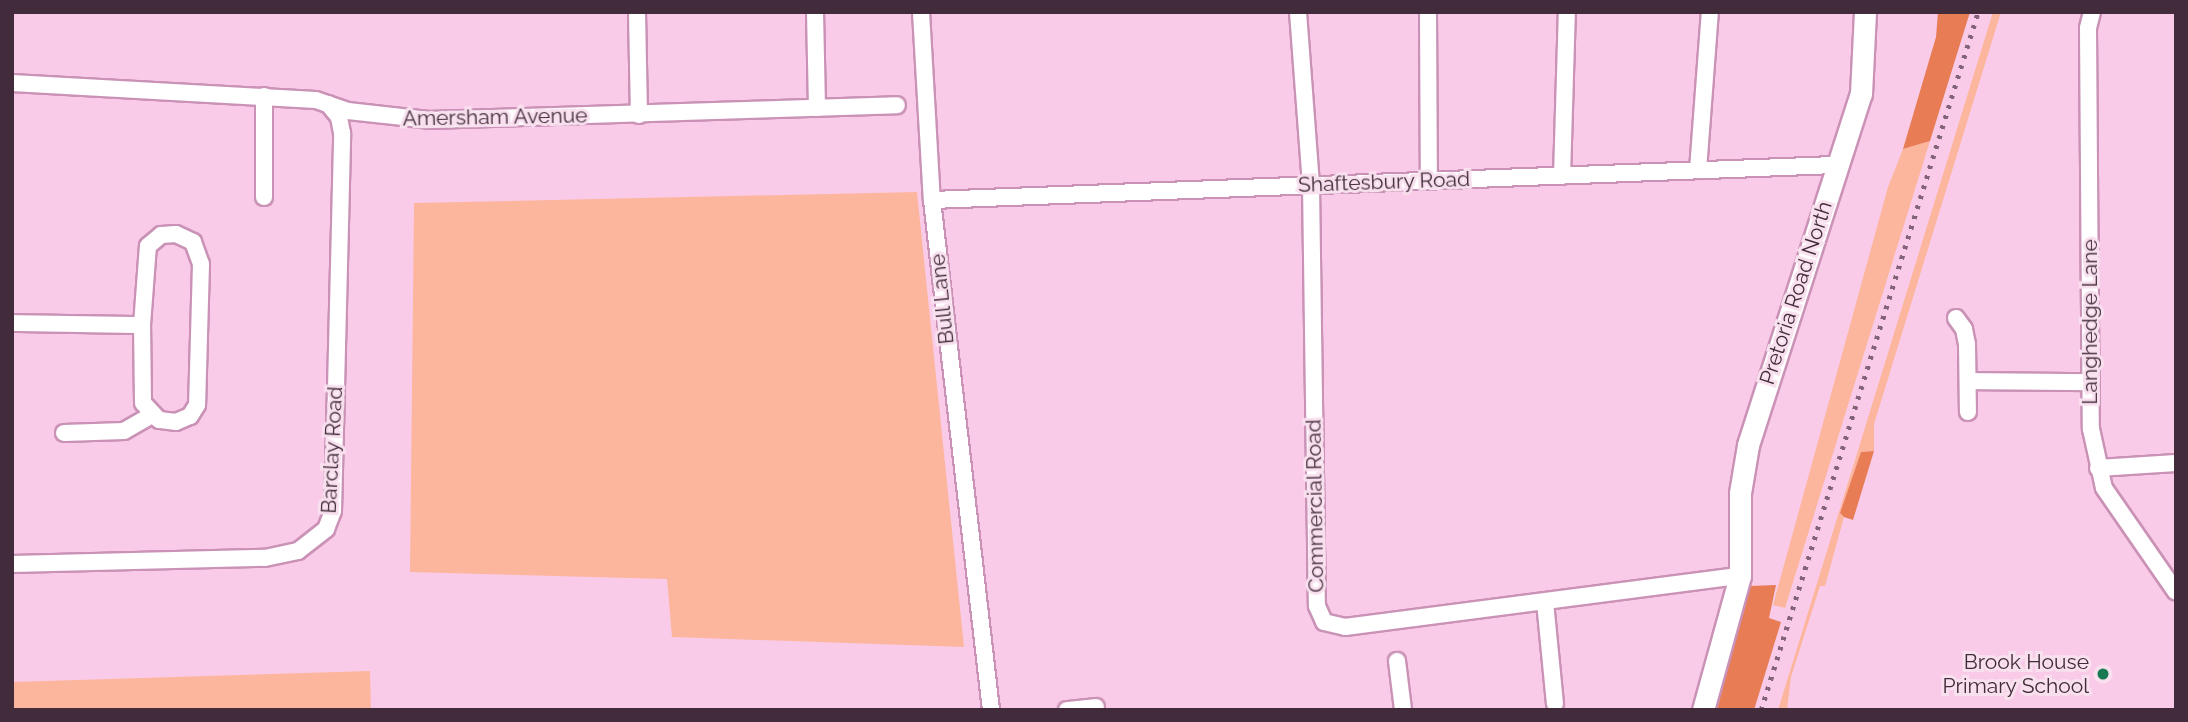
<!DOCTYPE html>
<html>
<head>
<meta charset="utf-8">
<style>
	body { margin:0 }
	#map { position:relative; width:2188px; height:722px; overflow:hidden; background:#facbe8; font-family:Raleway,sans-serif }
	div>[style] { position:absolute }
	.green>* { inset:0; background:#fcb69e }
	.forest>* { inset:0; background:#e77c55 }
	.roads { filter:drop-shadow(2px 0 #ca92b6) drop-shadow(-2px 0 #ca92b6) drop-shadow(0 2px #ca92b6) drop-shadow(0 -2px #ca92b6) }
	.minor>* { height:16px; margin:-8px; padding:0 8px; transform-origin:8px; border-radius:8px; background:#fff }
	.tertiary>* { height:21px; margin:-10.5px; padding:0 10.5px; transform-origin:10.5px; border-radius:10.5px; background:#fff }
	.rail>* { height:4.5px; margin-top:-2.25px; transform-origin:0; background:repeating-linear-gradient(90deg,#826377 0 3.5px,transparent 0 10.5px) }
	.dots>* { width:19px; height:19px; translate:-50% -50%; box-sizing:border-box; border:4px solid #f8e0ef; border-radius:50% }
	span { translate:-50% -50%; white-space:nowrap; text-align:center; line-height:1.15; -webkit-text-stroke:6px #f8e0ef; paint-order:stroke }
	.street-label { font-size:21px; color:#422b3a }
	.poi-label { font-size:21px; color:#422b3a }
	.right { translate:-100% -50%; text-align:right }
	.frame { position:absolute; inset:0; border:14px solid #422b3a; pointer-events:none }
</style>
</head>
<body>
<div id="map">
	<div class="green">
		<i style="clip-path:polygon(1993px 12px,2001px 12px,1874px 424px,1874px 451px,1861px 452px,1840px 513px,1844px 517px,1825px 586px,1820px 586px,1791px 677px,1787px 710px,1778px 710px)"></i>
		<i style="clip-path:polygon(1930px 141px,1785px 608px,1773px 605px,1888px 187px,1903px 149px)"></i>
		<i style="clip-path:polygon(917px 192px,964px 647px,672px 637px,667px 579px,410px 572px,414px 203px)"></i>
		<i style="clip-path:polygon(370px 671px,371px 710px,12px 710px,12px 682px)"></i>
	</div>
	<div class="forest">
		<i style="clip-path:polygon(1938px 12px,1970px 12px,1930px 141px,1903px 149px,1936px 37px)"></i>
		<i style="clip-path:polygon(1874px 451px,1853px 520px,1844px 517px,1840px 513px,1861px 452px)"></i>
		<i style="clip-path:polygon(1776px 585px,1769px 618px,1781px 622px,1754px 710px,1716px 710px,1750px 586px)"></i>
	</div>
	<div class="roads">
		<div class="minor">
			<i style="left:637px;top:12px;width:103px;rotate:88.9deg"></i>
			<i style="left:815px;top:12px;width:96px;rotate:88.8deg"></i>
			<i style="left:921px;top:12px;width:188px;rotate:86.7deg"></i>
			<i style="left:932px;top:200px;width:513px;rotate:83.4deg"></i>
			<i style="left:1298px;top:12px;width:173px;rotate:85.7deg"></i>
			<i style="left:1311px;top:185px;width:421px;rotate:89.2deg"></i>
			<i style="left:1317px;top:606px;width:17px;rotate:66deg"></i>
			<i style="left:1324px;top:622px;width:22px;rotate:13deg"></i>
			<i style="left:1345px;top:627px;width:398px;rotate:-7.4deg"></i>
			<i style="left:1428px;top:12px;width:169px;rotate:89.7deg"></i>
			<i style="left:2092px;top:12px;width:16px;rotate:104deg"></i>
			<i style="left:2088px;top:28px;width:401px;rotate:89.6deg"></i>
			<i style="left:2091px;top:429px;width:60px;rotate:77.6deg"></i>
			<i style="left:2104px;top:488px;width:126px;rotate:55.3deg"></i>
			<i style="left:12px;top:83px;width:304px;rotate:3.2deg"></i>
			<i style="left:316px;top:100px;width:34px;rotate:19deg"></i>
			<i style="left:348px;top:111px;width:81px;rotate:6.3deg"></i>
			<i style="left:429px;top:120px;width:468px;rotate:-1.8deg"></i>
			<i style="left:264px;top:96px;width:101px;rotate:90deg"></i>
			<i style="left:1698px;top:170px;width:158px;rotate:-85.7deg"></i>
			<i style="left:1562px;top:176px;width:164px;rotate:-88.3deg"></i>
			<i style="left:932px;top:200px;width:905px;rotate:-2.22deg"></i>
			<i style="left:176px;top:234px;width:19px;rotate:25deg"></i>
			<i style="left:193px;top:242px;width:23px;rotate:70deg"></i>
			<i style="left:201px;top:264px;width:141px;rotate:91.6deg"></i>
			<i style="left:197px;top:405px;width:13px;rotate:122deg"></i>
			<i style="left:190px;top:416px;width:15px;rotate:157deg"></i>
			<i style="left:176px;top:422px;width:17px;rotate:-173deg"></i>
			<i style="left:159px;top:420px;width:23px;rotate:-133deg"></i>
			<i style="left:143px;top:403px;width:78px;rotate:-90.7deg"></i>
			<i style="left:142px;top:325px;width:79px;rotate:-85.7deg"></i>
			<i style="left:148px;top:246px;width:17px;rotate:-40deg"></i>
			<i style="left:161px;top:235px;width:15px;rotate:-4deg"></i>
			<i style="left:1956px;top:318px;width:14px;rotate:54deg"></i>
			<i style="left:1964px;top:329px;width:15px;rotate:79deg"></i>
			<i style="left:1967px;top:344px;width:68px;rotate:89.2deg"></i>
			<i style="left:12px;top:323px;width:130px;rotate:0.9deg"></i>
			<i style="left:1968px;top:381px;width:121px;rotate:0.5deg"></i>
			<i style="left:64px;top:433px;width:60px;rotate:-1.9deg"></i>
			<i style="left:124px;top:431px;width:32px;rotate:-30deg"></i>
			<i style="left:2098px;top:468px;width:78px;rotate:-3.7deg"></i>
			<i style="left:12px;top:564px;width:253px;rotate:-1.4deg"></i>
			<i style="left:265px;top:558px;width:34px;rotate:-12deg"></i>
			<i style="left:298px;top:551px;width:36px;rotate:-38deg"></i>
			<i style="left:326px;top:529px;width:19px;rotate:-69deg"></i>
			<i style="left:333px;top:511px;width:378px;rotate:-88.6deg"></i>
			<i style="left:342px;top:133px;width:16px;rotate:-101deg"></i>
			<i style="left:339px;top:117px;width:17px;rotate:-130deg"></i>
			<i style="left:1545px;top:602px;width:102px;rotate:84.4deg"></i>
			<i style="left:1397px;top:661px;width:49px;rotate:83deg"></i>
			<i style="left:1067px;top:710px;width:29px;rotate:-6deg"></i>
		</div>
		<div class="tertiary">
			<i style="left:1703px;top:710px;width:139px;rotate:-74.6deg"></i>
			<i style="left:1740px;top:576px;width:83px;rotate:-90deg"></i>
			<i style="left:1740px;top:493px;width:49px;rotate:-80.5deg"></i>
			<i style="left:1748px;top:445px;width:369px;rotate:-72.2deg"></i>
			<i style="left:1861px;top:94px;width:82px;rotate:-87.2deg"></i>
		</div>
	</div>
	<div class="rail">
		<i style="left:1761px;top:710px;width:731px;rotate:-72.73deg"></i>
	</div>
	<div class="dots">
		<i style="left:2103px;top:674px;background:#187a52"></i>
	</div>
	<div class="street-label">
		<span style="left:495px;top:117px;rotate:-1deg">Amersham Avenue</span>
		<span style="left:1384px;top:182px;rotate:-2deg">Shaftesbury Road</span>
		<span style="left:1796px;top:293px;rotate:-72deg">Pretoria Road North</span>
		<span style="left:942px;top:299px;rotate:-96deg">Bull Lane</span>
		<span style="left:2090px;top:322px;rotate:-90deg">Langhedge Lane</span>
		<span style="left:332px;top:450px;rotate:-87deg">Barclay Road</span>
		<span style="left:1315px;top:506px;rotate:-91deg">Commercial Road</span>
	</div>
	<div class="poi-label">
		<span class="right" style="left:2089px;top:674px">Brook House<br>Primary School</span>
	</div>
	<div class="frame"></div>
</div>
</body>
</html>
